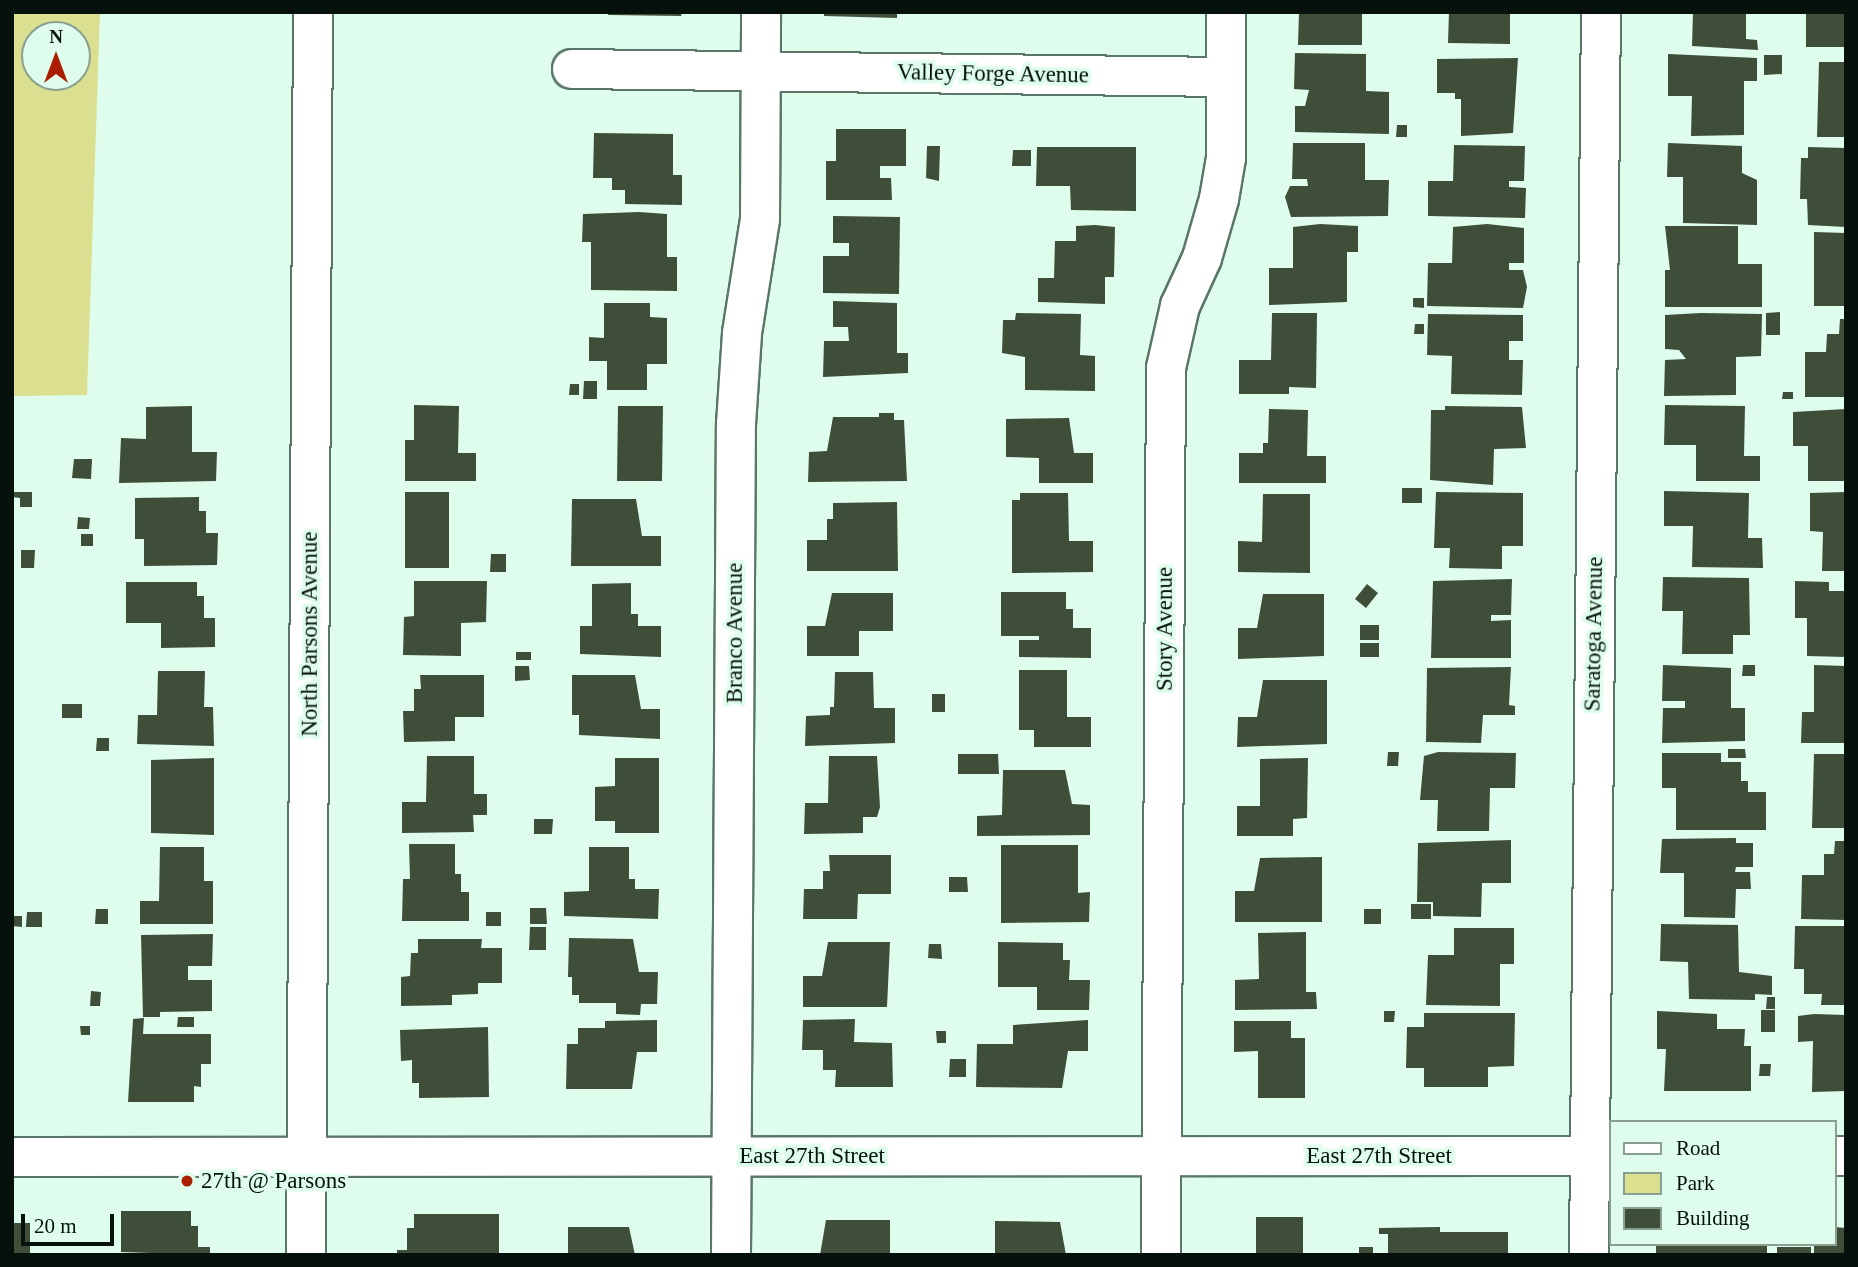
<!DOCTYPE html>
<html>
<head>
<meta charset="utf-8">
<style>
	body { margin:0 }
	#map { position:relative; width:1858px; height:1267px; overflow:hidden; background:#defdec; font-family:"Times New Roman",serif }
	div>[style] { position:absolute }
	.green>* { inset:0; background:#dbdf90 }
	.building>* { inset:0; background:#3f4e39 }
	.roads { filter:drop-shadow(2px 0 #5a7667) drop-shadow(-2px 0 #5a7667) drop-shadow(0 2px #5a7667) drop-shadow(0 -2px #5a7667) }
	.minor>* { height:38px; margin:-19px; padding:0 19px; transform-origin:19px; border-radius:19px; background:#fff }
	.dots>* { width:19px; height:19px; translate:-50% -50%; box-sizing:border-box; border:4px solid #defdec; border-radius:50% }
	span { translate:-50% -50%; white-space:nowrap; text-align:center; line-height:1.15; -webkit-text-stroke:7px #defdec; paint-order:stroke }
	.street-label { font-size:23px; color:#06110b }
	.poi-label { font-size:23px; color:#06110b }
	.left { translate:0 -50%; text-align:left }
	.frame { position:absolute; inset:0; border:14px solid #06110b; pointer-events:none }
	.legend { position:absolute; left:1609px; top:1120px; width:228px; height:126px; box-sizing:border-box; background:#defdec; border:2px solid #889f92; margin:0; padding:9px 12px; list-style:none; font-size:21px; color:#06110b }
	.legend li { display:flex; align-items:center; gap:14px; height:35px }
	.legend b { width:35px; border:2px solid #889f92 }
	.north { position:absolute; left:21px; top:21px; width:70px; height:70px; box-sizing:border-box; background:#defdec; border:2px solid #889f92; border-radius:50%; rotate:0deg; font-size:19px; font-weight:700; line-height:28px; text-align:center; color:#06110b }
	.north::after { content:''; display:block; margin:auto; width:24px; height:32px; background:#ac1e00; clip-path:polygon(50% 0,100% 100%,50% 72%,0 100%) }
	.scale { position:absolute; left:21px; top:1214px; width:93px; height:32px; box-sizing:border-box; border:4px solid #06110b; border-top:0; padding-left:9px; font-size:21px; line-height:24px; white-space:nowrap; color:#06110b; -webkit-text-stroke:5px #defdec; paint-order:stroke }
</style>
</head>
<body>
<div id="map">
	<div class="green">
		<i style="clip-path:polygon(evenodd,12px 12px,100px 12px,87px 395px,12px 396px,12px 12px,35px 35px,77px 35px,77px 77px,35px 77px,35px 35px)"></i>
	</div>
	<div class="building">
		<i style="clip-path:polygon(608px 12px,682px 12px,681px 16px,608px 15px)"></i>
		<i style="clip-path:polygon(824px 12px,897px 12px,897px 18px,824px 16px)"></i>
		<i style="clip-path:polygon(1299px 12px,1362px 12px,1362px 45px,1298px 45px)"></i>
		<i style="clip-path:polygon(1449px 12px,1510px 12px,1510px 44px,1448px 43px)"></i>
		<i style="clip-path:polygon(1693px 12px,1746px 12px,1746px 39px,1757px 40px,1758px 50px,1692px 46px)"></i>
		<i style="clip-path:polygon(1806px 12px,1846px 12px,1846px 47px,1806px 47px)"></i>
		<i style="clip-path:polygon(1295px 53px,1366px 54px,1366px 91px,1389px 92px,1389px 134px,1295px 132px,1295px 106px,1305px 106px,1309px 90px,1294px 89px)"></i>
		<i style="clip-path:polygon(1668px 54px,1757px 58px,1757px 81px,1744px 81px,1744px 135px,1691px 136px,1692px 96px,1668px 96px)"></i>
		<i style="clip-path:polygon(1764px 55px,1782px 55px,1782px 74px,1764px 75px)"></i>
		<i style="clip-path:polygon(1518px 58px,1513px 133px,1461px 136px,1461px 99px,1455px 99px,1455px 93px,1437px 93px,1437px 59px)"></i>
		<i style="clip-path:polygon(1819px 62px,1846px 62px,1846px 137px,1817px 137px)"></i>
		<i style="clip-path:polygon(1397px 125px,1407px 125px,1407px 137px,1396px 137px)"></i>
		<i style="clip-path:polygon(836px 129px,906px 129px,906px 166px,880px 166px,880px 178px,891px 178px,892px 200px,826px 200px,826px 161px,836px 161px)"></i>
		<i style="clip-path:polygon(594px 133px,673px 134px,673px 175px,682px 175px,682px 205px,625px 204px,625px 190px,612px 190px,612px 178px,593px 178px)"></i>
		<i style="clip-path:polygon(1293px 143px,1365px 143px,1365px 180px,1389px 180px,1388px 216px,1291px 217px,1285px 197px,1290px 186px,1308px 186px,1307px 179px,1292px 179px)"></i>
		<i style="clip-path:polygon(1668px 143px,1742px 146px,1742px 173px,1757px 180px,1757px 225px,1683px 223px,1683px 177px,1667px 177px)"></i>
		<i style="clip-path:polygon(1454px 145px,1525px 146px,1524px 181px,1509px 181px,1509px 187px,1526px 188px,1525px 218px,1428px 216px,1428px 181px,1453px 181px)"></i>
		<i style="clip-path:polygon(927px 146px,940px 146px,939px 181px,926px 178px)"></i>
		<i style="clip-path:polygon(1037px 147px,1136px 147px,1136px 211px,1071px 210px,1070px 186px,1036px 186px)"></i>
		<i style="clip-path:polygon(1808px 147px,1846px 148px,1846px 227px,1808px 225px,1807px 199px,1800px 199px,1801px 158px,1808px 158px)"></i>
		<i style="clip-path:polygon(1013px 150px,1031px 150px,1031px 166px,1012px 166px)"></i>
		<i style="clip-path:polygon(639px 212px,667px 214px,667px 257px,677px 257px,677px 291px,591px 290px,591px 242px,582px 242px,583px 214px)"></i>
		<i style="clip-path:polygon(833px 216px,900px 217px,899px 294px,823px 293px,823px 256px,849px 256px,849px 243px,833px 243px)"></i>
		<i style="clip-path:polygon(1320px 224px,1358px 226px,1358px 252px,1347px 252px,1347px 302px,1269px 305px,1269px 268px,1293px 268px,1293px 227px)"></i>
		<i style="clip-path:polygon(1487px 224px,1524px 228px,1524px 263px,1509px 263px,1509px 270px,1523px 270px,1527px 287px,1523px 308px,1427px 306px,1428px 263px,1452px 263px,1453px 227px)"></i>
		<i style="clip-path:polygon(1095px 225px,1115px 227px,1114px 277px,1105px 277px,1105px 304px,1038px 302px,1038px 278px,1054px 278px,1055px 241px,1076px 241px,1076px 226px)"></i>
		<i style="clip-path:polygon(1665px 226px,1738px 226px,1738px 264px,1762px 264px,1762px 307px,1665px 307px,1665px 270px,1670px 270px)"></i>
		<i style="clip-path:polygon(1814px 232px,1846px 233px,1846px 306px,1814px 306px)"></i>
		<i style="clip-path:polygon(1413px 298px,1424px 298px,1424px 308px,1413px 307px)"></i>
		<i style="clip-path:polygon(833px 301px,897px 303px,897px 353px,908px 353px,908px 373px,823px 377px,824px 341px,849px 341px,848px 327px,833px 327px)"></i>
		<i style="clip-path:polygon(604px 303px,650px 303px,650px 317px,667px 318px,667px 364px,647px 364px,647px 390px,607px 390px,607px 361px,589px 361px,589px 337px,604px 338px)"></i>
		<i style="clip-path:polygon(1780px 312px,1780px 335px,1766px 335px,1766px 313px)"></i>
		<i style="clip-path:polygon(1016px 313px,1081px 314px,1080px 355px,1095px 356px,1095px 391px,1025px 390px,1025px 357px,1002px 353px,1003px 320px,1015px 320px)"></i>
		<i style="clip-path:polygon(1272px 313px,1317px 313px,1316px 388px,1289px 387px,1289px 394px,1239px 394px,1239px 360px,1271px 360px)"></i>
		<i style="clip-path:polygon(1701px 313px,1762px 314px,1761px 356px,1736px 357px,1736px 395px,1664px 396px,1665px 360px,1686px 359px,1679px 350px,1665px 349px,1665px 315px)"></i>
		<i style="clip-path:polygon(1428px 314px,1523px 315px,1523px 341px,1509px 341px,1509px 360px,1523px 360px,1522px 395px,1451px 394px,1452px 356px,1427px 355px)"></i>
		<i style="clip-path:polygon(1840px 319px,1846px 319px,1846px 397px,1805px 397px,1805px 352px,1826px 352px,1827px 334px,1839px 334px)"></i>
		<i style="clip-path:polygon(1415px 324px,1424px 324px,1424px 334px,1414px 334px)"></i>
		<i style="clip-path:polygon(584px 381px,597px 381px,597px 399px,583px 399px)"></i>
		<i style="clip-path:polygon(570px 384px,579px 384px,579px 395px,569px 395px)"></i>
		<i style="clip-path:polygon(1783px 392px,1793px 392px,1793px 399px,1782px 399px)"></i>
		<i style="clip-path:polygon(414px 405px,459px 406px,458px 453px,476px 453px,476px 481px,405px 481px,405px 440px,414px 440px)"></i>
		<i style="clip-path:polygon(1665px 405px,1745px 406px,1744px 456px,1760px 456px,1760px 481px,1696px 481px,1696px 445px,1664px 445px)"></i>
		<i style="clip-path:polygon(192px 406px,192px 452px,217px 452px,216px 481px,119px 483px,121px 438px,146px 439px,146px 407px)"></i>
		<i style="clip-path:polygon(618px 406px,663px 406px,662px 481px,617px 481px)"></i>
		<i style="clip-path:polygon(1445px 406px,1522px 407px,1526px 448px,1494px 449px,1493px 485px,1430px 480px,1431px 410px,1445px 410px)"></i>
		<i style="clip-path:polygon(1269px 409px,1308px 410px,1307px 456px,1326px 456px,1326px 483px,1239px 483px,1239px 453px,1263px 453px,1263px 443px,1268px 443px)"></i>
		<i style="clip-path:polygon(1846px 409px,1846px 481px,1808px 481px,1808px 446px,1793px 446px,1793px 412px)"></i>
		<i style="clip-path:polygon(879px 413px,894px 413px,894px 420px,904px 420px,907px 481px,808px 482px,809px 452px,827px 451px,833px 417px,879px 417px)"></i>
		<i style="clip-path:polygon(1069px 418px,1074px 453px,1093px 453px,1093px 483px,1039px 483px,1039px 458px,1006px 457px,1006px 419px)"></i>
		<i style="clip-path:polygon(74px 459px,92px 459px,91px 479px,72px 478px)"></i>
		<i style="clip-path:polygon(1402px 488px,1422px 488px,1422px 503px,1402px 503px)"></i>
		<i style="clip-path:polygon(1664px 491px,1749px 493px,1748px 538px,1762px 538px,1763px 568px,1692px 567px,1693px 526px,1664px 526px)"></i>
		<i style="clip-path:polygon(12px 492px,32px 492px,32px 507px,20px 507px,20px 498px,12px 497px)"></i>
		<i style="clip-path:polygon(405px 492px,449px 492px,449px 568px,405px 568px)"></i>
		<i style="clip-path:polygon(1436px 492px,1523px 493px,1523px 546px,1502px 546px,1502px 569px,1449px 568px,1450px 548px,1434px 548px)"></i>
		<i style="clip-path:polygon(1846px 492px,1846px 571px,1822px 571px,1823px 532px,1810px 531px,1810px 493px)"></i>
		<i style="clip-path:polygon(1020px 493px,1068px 493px,1069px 541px,1093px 541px,1093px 572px,1012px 573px,1012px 500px,1020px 500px)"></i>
		<i style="clip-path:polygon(1263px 494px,1310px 494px,1310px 573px,1238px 572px,1238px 541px,1262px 542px)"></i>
		<i style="clip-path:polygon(199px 497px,199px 511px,206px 511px,206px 533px,218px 533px,217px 565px,144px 566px,144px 539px,135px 539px,135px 498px)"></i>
		<i style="clip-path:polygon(572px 499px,636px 499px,642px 536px,661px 536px,661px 566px,571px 566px)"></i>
		<i style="clip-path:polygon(897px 502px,898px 571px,807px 571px,807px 540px,827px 540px,827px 519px,833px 519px,833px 503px)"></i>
		<i style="clip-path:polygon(78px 517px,90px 518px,89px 529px,77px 529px)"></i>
		<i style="clip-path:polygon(81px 534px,93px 534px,93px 546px,81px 546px)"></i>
		<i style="clip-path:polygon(21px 550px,35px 550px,34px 568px,21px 568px)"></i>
		<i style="clip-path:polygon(491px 554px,506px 554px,506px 572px,490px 572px)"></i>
		<i style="clip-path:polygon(1663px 577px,1749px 578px,1750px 635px,1733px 635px,1733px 654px,1682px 654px,1683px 611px,1662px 611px)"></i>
		<i style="clip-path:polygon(1512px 579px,1511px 615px,1491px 615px,1491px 621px,1511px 620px,1511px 658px,1431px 658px,1433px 581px)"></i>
		<i style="clip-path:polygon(414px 581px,487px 581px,486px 622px,461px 623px,461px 656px,403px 655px,404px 617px,414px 616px)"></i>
		<i style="clip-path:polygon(1795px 581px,1829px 582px,1829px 591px,1846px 591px,1846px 657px,1807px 656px,1807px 618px,1795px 618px)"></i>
		<i style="clip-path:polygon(126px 582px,197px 582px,197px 596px,204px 596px,204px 618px,215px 618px,215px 647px,161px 648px,161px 623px,126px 623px)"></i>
		<i style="clip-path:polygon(631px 583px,631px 614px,638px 614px,638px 626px,661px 626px,661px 657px,580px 654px,580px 626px,592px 626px,592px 584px)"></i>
		<i style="clip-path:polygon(1367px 584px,1378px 593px,1366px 608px,1355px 599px)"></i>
		<i style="clip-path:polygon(1001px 592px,1066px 592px,1066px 609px,1073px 609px,1073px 628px,1091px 628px,1091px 658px,1019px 657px,1019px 640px,1039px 640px,1039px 636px,1001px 636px)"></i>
		<i style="clip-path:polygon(832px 593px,893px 593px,893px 631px,859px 631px,859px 656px,807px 656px,807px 626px,825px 626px)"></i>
		<i style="clip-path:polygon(1263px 594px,1324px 594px,1324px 656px,1238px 659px,1238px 628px,1257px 628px)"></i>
		<i style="clip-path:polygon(1360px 625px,1379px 625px,1379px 640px,1360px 640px)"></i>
		<i style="clip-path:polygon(1360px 643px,1379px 643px,1379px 657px,1360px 657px)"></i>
		<i style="clip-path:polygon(516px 652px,531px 652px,531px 660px,516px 660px)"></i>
		<i style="clip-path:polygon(1663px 665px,1731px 668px,1731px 708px,1745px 708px,1745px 741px,1662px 743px,1663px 708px,1685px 708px,1685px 701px,1662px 701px)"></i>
		<i style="clip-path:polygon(1743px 665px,1755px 665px,1755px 676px,1742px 676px)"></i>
		<i style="clip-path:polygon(1814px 665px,1846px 666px,1846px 743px,1801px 743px,1802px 712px,1814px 712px)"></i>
		<i style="clip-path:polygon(515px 666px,529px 666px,530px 680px,515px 681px)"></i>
		<i style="clip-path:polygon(1511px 667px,1509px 705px,1515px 706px,1515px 715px,1483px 715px,1481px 743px,1426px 742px,1427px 668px)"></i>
		<i style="clip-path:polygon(1019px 670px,1067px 670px,1067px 717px,1091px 717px,1091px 747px,1034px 747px,1034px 730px,1019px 730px)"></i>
		<i style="clip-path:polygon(158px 671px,205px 671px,204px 707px,213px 707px,214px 746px,137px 744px,138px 715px,157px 715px)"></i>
		<i style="clip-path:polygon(835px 672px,873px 672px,874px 708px,895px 708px,895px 743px,805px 746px,806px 716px,830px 715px,830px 707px,834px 707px)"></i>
		<i style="clip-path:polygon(420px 675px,484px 675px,484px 717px,455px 717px,455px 741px,404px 742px,403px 711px,414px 711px,414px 689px,421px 689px)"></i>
		<i style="clip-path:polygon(572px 675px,635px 675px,641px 709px,660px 709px,660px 739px,579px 735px,579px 715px,572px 715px)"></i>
		<i style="clip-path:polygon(1263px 680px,1327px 680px,1327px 744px,1237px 747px,1238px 717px,1257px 717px)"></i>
		<i style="clip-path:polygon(932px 694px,945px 694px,945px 712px,932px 712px)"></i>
		<i style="clip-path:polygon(62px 704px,82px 704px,82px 718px,62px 718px)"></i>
		<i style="clip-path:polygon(97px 738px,109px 738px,109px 751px,96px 751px)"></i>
		<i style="clip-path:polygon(1728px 749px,1745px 749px,1746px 758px,1728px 758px)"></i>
		<i style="clip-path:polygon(1388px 752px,1399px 752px,1398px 766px,1387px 766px)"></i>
		<i style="clip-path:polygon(1438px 752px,1516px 753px,1515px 788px,1490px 788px,1489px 831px,1437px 831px,1438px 800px,1420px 800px,1424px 756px)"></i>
		<i style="clip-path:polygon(1662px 753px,1721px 753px,1721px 762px,1741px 762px,1741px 781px,1748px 781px,1748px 792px,1766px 792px,1766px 830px,1676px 830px,1676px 788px,1662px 788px)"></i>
		<i style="clip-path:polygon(958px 754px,998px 754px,999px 774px,958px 774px)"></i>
		<i style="clip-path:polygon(1814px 754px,1846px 754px,1846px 828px,1812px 828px)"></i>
		<i style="clip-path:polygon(427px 756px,474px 756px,474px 794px,487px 794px,487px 815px,473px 815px,474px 832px,402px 833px,402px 802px,426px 802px)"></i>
		<i style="clip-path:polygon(829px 756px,877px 756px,880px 807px,877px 817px,863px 817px,863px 833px,804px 834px,805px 803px,828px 803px)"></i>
		<i style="clip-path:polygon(214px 758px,214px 835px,151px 833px,151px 760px)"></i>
		<i style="clip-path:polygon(615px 758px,659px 758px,659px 833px,615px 833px,615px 821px,595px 821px,595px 787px,615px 786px)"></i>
		<i style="clip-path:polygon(1308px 758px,1307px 818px,1293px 819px,1293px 836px,1237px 836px,1237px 806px,1260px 806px,1260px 759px)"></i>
		<i style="clip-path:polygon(1003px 770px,1065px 770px,1072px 804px,1090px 805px,1090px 835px,977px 836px,977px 816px,1002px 815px)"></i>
		<i style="clip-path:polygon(534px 819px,553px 819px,552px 834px,534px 834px)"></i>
		<i style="clip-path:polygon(1736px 838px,1736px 843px,1753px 843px,1753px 867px,1736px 867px,1735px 872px,1750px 872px,1751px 889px,1736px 889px,1735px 918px,1684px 917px,1684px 873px,1660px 873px,1662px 839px)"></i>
		<i style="clip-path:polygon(1511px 840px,1511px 883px,1482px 883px,1481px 917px,1433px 916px,1433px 902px,1417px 902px,1418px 843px)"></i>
		<i style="clip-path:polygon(1835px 841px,1846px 841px,1846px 920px,1801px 919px,1802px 875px,1824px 875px,1824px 854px,1834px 854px)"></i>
		<i style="clip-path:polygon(409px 844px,455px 844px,455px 874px,461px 874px,461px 892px,469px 892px,469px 921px,402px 921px,403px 879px,410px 879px)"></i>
		<i style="clip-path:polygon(1001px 845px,1078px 845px,1078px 893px,1090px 892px,1089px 922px,1001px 923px)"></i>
		<i style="clip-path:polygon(160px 847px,204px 847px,204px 881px,213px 881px,213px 924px,140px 924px,140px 901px,159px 901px)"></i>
		<i style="clip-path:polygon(589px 847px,629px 847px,629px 879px,635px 879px,635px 889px,659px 889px,658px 919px,564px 916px,564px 892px,589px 891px)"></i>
		<i style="clip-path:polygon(829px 855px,891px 855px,891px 894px,858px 894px,857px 919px,803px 919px,804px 889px,823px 889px,823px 871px,830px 871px)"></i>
		<i style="clip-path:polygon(1322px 857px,1322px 922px,1235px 922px,1235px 891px,1254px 891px,1260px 858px)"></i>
		<i style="clip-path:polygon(949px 877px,967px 877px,968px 892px,949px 892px)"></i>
		<i style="clip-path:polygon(1411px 904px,1431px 904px,1431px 919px,1411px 919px)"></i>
		<i style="clip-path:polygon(530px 908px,546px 908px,547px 924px,530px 924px)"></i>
		<i style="clip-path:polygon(96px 909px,108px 909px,108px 924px,95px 924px)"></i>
		<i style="clip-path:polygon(1364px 909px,1381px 909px,1381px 924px,1364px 924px)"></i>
		<i style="clip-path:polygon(27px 912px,42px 912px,42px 927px,26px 927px)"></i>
		<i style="clip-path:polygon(486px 912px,501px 912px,501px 926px,486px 926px)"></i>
		<i style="clip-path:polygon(12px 916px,22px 916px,22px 927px,12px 926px)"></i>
		<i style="clip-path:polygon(1661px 924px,1738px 925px,1739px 972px,1772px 976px,1772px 995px,1755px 994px,1755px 1000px,1689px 999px,1688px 962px,1660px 961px)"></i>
		<i style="clip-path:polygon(1795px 926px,1846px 926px,1846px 1005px,1821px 1005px,1822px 994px,1804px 994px,1804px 969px,1794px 969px)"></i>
		<i style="clip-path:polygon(530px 927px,546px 927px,546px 950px,529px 950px)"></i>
		<i style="clip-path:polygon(1454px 928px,1514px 928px,1514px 964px,1500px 964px,1500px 1006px,1426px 1005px,1428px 955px,1454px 955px)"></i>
		<i style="clip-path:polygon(1306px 932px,1306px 992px,1316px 992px,1317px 1009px,1235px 1010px,1235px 980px,1259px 979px,1258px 933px)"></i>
		<i style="clip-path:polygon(213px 934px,212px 966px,188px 966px,188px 980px,212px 980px,212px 1011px,160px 1012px,160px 1017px,143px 1017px,141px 935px)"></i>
		<i style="clip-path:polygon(569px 938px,633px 939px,639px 972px,658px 972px,657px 1004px,641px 1004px,640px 1015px,616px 1014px,616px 1003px,579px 1003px,579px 995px,572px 995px,572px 977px,568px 977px)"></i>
		<i style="clip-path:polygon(418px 939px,482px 939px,481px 948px,502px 948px,502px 983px,478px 983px,478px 994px,452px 995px,452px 1005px,401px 1006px,401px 977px,410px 976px,411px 953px,418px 953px)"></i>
		<i style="clip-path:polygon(828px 942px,890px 942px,887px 1007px,803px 1007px,803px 976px,822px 976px)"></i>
		<i style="clip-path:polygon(998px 942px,1063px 943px,1063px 960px,1070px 960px,1069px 980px,1090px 980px,1089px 1010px,1037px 1010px,1037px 987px,998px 987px)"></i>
		<i style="clip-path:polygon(929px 944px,941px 944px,942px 959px,928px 958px)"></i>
		<i style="clip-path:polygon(91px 991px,101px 992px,100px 1006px,90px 1006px)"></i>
		<i style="clip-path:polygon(1767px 997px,1775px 997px,1775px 1009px,1766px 1009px)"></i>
		<i style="clip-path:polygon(1761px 1010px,1775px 1010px,1775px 1032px,1761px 1032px)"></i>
		<i style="clip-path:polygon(1384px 1011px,1395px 1011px,1394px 1022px,1384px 1022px)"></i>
		<i style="clip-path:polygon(1657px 1011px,1717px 1014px,1717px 1029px,1745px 1029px,1744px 1046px,1751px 1046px,1751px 1091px,1664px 1091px,1666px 1049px,1657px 1049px)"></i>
		<i style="clip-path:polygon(1424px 1013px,1515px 1013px,1514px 1066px,1488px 1067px,1488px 1087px,1424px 1087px,1424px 1068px,1406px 1068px,1407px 1027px,1424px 1027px)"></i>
		<i style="clip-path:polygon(1814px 1014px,1846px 1015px,1846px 1091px,1812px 1092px,1813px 1041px,1798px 1042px,1798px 1016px)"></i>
		<i style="clip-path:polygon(178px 1017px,194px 1017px,194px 1027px,177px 1027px)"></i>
		<i style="clip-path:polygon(144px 1018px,143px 1034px,211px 1034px,211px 1064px,201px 1064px,201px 1087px,194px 1086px,194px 1102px,128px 1102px,133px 1019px)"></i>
		<i style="clip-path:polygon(855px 1019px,854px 1042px,892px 1043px,893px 1087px,835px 1087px,836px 1070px,823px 1070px,823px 1050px,802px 1050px,803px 1020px)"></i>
		<i style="clip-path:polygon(657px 1020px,657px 1052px,637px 1052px,632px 1089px,566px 1089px,567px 1044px,578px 1044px,578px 1028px,605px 1028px,605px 1021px)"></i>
		<i style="clip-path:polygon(1088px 1020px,1088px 1051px,1068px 1051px,1062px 1088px,976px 1087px,977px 1044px,1013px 1044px,1013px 1025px)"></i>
		<i style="clip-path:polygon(1234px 1021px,1291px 1021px,1291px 1038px,1305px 1038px,1305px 1098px,1258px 1098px,1258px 1051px,1234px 1052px)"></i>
		<i style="clip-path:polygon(80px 1026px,90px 1026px,90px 1035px,81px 1035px)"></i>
		<i style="clip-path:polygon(488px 1027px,489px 1097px,419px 1098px,419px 1083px,412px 1083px,412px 1060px,401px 1061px,400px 1030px)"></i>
		<i style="clip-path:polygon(936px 1031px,946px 1031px,946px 1043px,937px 1043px)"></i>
		<i style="clip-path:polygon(950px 1059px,966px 1059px,966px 1077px,949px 1077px)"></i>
		<i style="clip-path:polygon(1760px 1064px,1771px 1064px,1770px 1076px,1759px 1076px)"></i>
		<i style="clip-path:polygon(121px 1211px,191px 1211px,191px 1226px,198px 1226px,198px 1247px,210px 1247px,210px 1255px,121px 1252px)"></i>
		<i style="clip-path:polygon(414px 1214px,499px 1214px,499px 1254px,397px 1255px,397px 1250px,407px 1250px,407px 1228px,414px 1228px)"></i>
		<i style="clip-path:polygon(1256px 1217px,1303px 1217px,1303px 1255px,1256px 1255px)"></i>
		<i style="clip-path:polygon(826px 1220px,890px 1220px,890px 1255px,820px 1255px)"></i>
		<i style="clip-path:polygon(995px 1221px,1060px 1222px,1066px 1255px,995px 1255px)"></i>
		<i style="clip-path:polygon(12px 1223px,30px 1223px,30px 1255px,12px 1255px)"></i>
		<i style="clip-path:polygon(568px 1227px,629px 1227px,635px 1255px,568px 1255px)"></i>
		<i style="clip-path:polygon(1440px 1227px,1440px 1232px,1508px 1232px,1508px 1255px,1388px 1255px,1388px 1234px,1379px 1234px,1379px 1228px)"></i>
		<i style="clip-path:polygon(1835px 1227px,1846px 1228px,1846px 1255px,1814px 1255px,1814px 1244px,1835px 1244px)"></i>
		<i style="clip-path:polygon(1656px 1244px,1767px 1244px,1767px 1255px,1656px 1255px)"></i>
		<i style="clip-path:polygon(1359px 1247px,1373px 1247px,1373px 1255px,1359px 1255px)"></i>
		<i style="clip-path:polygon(1777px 1247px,1811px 1247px,1811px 1255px,1777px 1255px)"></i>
	</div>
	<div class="roads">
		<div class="minor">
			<i style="left:572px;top:69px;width:654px;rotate:0.7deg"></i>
			<i style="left:1835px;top:1156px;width:11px"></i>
			<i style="left:12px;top:1157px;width:1599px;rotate:-0.04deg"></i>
			<i style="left:306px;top:1255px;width:1243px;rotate:-89.68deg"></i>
			<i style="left:731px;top:1255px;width:831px;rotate:-89.66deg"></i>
			<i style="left:736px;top:424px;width:91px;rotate:-86.2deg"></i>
			<i style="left:742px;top:333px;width:115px;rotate:-81deg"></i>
			<i style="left:760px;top:219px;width:207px;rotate:-89.7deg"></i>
			<i style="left:1161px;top:1255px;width:887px;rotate:-89.68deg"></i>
			<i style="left:1166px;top:368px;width:64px;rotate:-77.3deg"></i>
			<i style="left:1180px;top:306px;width:53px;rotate:-65.4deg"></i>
			<i style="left:1202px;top:258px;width:61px;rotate:-73.9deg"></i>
			<i style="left:1219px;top:199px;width:42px;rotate:-80.3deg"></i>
			<i style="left:1226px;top:158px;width:146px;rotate:-90deg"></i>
			<i style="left:1589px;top:1255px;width:1243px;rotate:-89.45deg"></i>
		</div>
	</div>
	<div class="dots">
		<i style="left:187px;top:1181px;background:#ac1e00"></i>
	</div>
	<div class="street-label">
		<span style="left:993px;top:74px;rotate:1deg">Valley Forge Avenue</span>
		<span style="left:1165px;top:629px;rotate:-90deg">Story Avenue</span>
		<span style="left:735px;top:633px;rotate:-90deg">Branco Avenue</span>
		<span style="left:310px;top:634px;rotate:-90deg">North Parsons Avenue</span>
		<span style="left:1594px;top:634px;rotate:-89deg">Saratoga Avenue</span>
		<span style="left:812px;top:1156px">East 27th Street</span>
		<span style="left:1379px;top:1156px">East 27th Street</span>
	</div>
	<div class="poi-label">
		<span class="left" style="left:201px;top:1181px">27th @ Parsons</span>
	</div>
	<div class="frame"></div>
	<ul class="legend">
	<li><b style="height:9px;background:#fff"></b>Road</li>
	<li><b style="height:19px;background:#dbdf90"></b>Park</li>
	<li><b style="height:19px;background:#3f4e39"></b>Building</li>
	</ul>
	<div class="north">N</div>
	<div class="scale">20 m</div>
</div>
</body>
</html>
